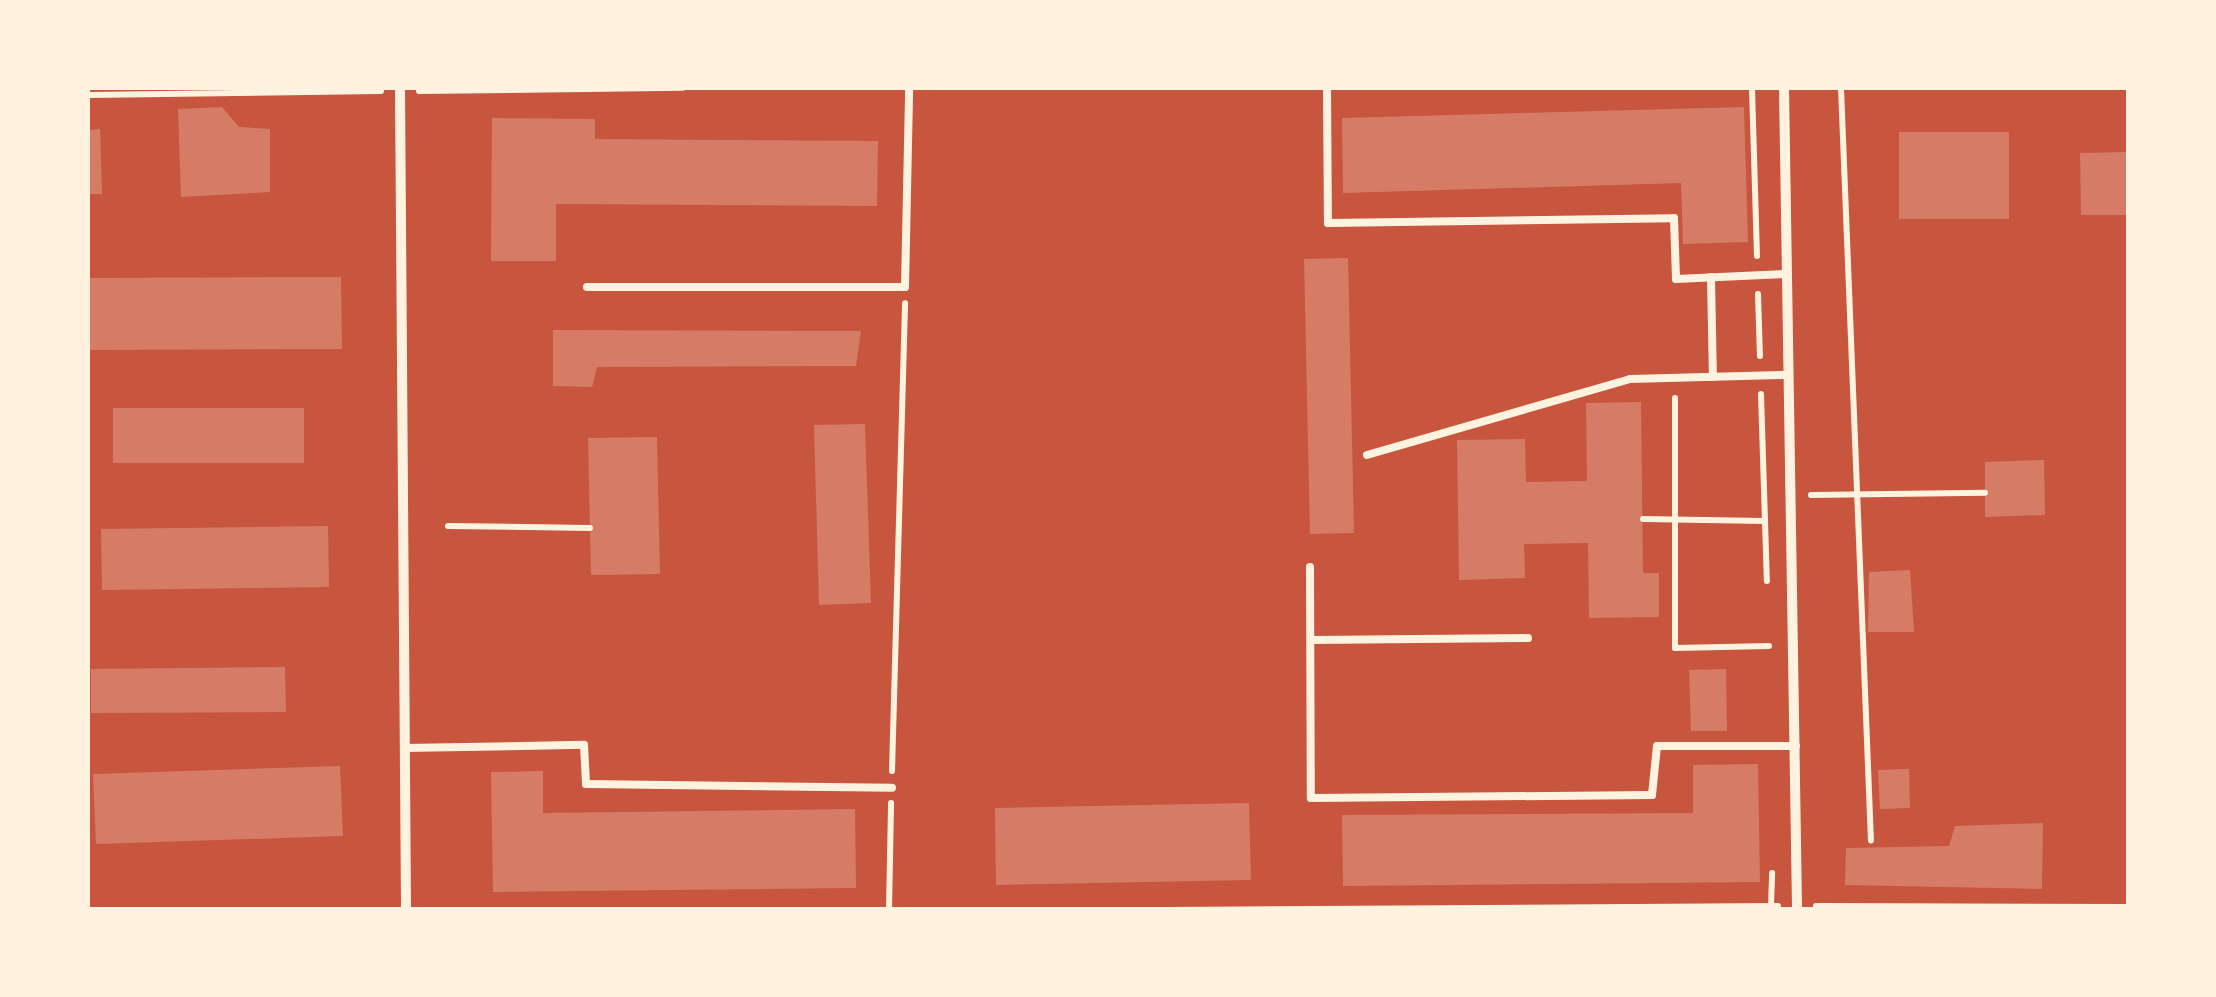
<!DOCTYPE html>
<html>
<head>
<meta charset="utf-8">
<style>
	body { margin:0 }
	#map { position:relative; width:2216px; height:997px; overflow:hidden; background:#c8553d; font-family:"DM Sans",sans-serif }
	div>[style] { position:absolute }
	.building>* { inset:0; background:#d67c66 }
	.path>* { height:6px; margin:-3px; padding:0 3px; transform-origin:3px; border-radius:3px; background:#fff3e0 }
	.service>* { height:8px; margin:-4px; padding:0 4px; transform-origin:4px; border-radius:4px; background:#fff3e0 }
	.minor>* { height:10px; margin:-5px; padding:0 5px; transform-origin:5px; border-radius:5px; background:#fff3e0 }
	span { translate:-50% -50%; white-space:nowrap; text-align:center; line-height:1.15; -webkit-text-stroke:9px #fff3e0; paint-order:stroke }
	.frame { position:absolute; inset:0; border:90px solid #fff3e0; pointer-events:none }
</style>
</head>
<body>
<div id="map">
	<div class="building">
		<i style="clip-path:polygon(222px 107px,239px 127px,270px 129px,270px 192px,181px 197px,178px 109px)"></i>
		<i style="clip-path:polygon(1744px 107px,1748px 242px,1683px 244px,1681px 183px,1343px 193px,1342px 118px)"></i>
		<i style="clip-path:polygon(492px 118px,595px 119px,595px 139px,878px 141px,877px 206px,556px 204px,556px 261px,491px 261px)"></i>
		<i style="clip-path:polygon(100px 129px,102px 194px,88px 194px,88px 130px)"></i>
		<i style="clip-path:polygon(1899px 132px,2009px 132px,2009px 219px,1899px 219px)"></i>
		<i style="clip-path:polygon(2128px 152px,2128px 215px,2081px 215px,2080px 153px)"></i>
		<i style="clip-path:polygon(1348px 258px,1354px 533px,1310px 534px,1304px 259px)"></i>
		<i style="clip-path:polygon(341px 277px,342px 349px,90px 350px,90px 278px)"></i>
		<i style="clip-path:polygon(553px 330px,861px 331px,856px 366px,597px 367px,592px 387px,553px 386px)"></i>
		<i style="clip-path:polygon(1641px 402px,1643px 573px,1659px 573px,1659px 617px,1589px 618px,1588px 543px,1524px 544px,1525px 578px,1459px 580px,1457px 440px,1525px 439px,1526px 482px,1587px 481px,1586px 403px)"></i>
		<i style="clip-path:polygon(113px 408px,304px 408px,304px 463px,113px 463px)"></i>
		<i style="clip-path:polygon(865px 424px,871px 603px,819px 605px,814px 425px)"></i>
		<i style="clip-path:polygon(657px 437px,660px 574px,591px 575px,588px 438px)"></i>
		<i style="clip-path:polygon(2044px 460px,2045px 515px,1985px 517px,1985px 462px)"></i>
		<i style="clip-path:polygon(328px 526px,329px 587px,102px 590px,101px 529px)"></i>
		<i style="clip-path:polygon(1910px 570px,1914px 632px,1868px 632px,1869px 572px)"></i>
		<i style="clip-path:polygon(285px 667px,286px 712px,91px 713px,91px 669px)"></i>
		<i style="clip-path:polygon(1726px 669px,1727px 731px,1691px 731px,1689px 670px)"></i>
		<i style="clip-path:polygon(1758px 764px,1760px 882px,1343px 886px,1342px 815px,1693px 813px,1693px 765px)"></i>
		<i style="clip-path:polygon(340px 766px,343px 836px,96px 844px,93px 774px)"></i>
		<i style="clip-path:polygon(1909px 769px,1910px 808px,1880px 809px,1878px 770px)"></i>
		<i style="clip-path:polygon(543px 771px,543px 813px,855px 809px,856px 888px,493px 892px,491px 772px)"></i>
		<i style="clip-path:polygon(1249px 803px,1251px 880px,996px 885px,995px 808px)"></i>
		<i style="clip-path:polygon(2043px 823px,2042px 889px,1845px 885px,1846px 848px,1949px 846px,1955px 826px)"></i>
	</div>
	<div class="path">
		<i style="left:1752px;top:88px;width:168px;rotate:88.3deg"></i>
		<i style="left:1841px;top:88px;width:753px;rotate:87.72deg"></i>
		<i style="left:419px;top:91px;width:264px;rotate:-0.7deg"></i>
		<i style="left:88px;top:95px;width:293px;rotate:-0.8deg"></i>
		<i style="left:1758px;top:294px;width:62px;rotate:88.2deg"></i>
		<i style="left:1761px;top:394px;width:187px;rotate:88.2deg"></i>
		<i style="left:1675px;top:398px;width:250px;rotate:90deg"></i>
		<i style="left:1675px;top:648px;width:94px;rotate:-1.2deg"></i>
		<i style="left:1811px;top:495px;width:174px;rotate:-0.7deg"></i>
		<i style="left:1643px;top:519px;width:122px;rotate:0.9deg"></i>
		<i style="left:448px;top:526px;width:142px;rotate:0.8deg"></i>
		<i style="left:892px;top:771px;width:468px;rotate:-88.4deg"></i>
		<i style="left:1771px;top:906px;width:33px;rotate:-88deg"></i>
		<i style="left:1816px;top:906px;width:312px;rotate:0.2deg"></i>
		<i style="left:889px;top:910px;width:107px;rotate:-88.9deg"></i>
		<i style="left:1169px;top:910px;width:609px;rotate:-0.38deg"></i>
	</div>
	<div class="service">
		<i style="left:1327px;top:88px;width:135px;rotate:89.6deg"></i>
		<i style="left:1328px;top:223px;width:346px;rotate:-0.8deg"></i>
		<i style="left:1674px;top:218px;width:61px;rotate:88.1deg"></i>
		<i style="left:1676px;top:279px;width:111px;rotate:-2.6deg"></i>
		<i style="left:1711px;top:277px;width:100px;rotate:88.9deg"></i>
		<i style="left:587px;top:287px;width:318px"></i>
		<i style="left:905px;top:287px;width:199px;rotate:-88.8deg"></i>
		<i style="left:1367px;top:455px;width:274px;rotate:-16.1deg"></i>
		<i style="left:1630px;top:379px;width:158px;rotate:-1.5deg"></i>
		<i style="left:1310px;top:567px;width:231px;rotate:89.8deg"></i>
		<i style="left:1311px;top:798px;width:341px;rotate:-0.5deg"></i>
		<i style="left:1652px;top:795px;width:49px;rotate:-84.2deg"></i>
		<i style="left:1657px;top:746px;width:139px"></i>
		<i style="left:1311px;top:640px;width:217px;rotate:-0.5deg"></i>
		<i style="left:404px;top:748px;width:180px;rotate:-1deg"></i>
		<i style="left:584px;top:745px;width:39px;rotate:87deg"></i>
		<i style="left:586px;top:784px;width:306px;rotate:0.7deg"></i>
	</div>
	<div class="minor">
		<i style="left:400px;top:88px;width:822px;rotate:89.58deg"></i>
		<i style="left:1784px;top:88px;width:822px;rotate:89.09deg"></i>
	</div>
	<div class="frame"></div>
</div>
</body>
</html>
